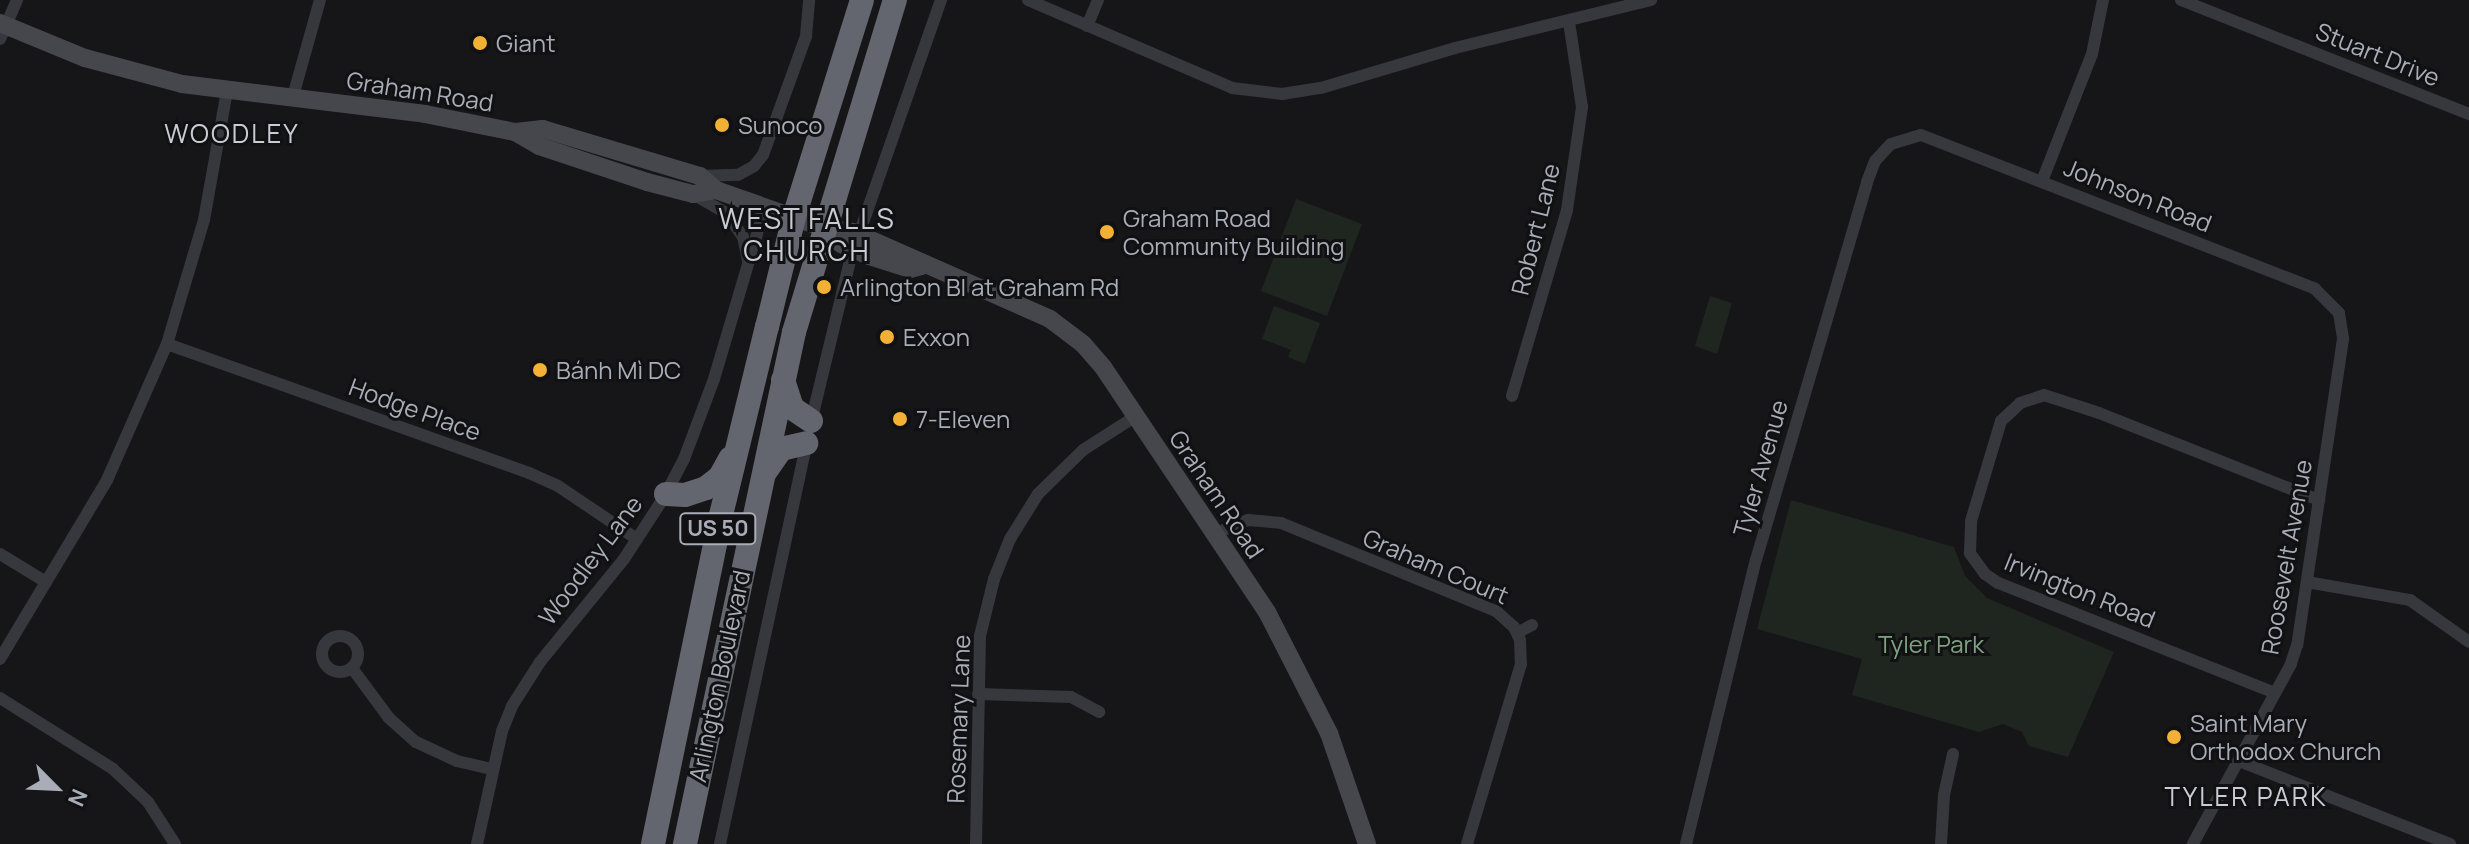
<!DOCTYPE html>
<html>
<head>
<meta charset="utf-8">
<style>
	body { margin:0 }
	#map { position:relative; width:2469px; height:844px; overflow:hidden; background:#161618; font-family:Manrope,sans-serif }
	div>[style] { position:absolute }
	.green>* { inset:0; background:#1e261f }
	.street>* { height:12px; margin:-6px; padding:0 6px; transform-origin:6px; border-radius:6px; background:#37383d }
	.street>.ring { margin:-6px; padding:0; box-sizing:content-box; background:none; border:12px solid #37383d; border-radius:50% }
	.secondary>* { height:18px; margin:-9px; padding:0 9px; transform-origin:9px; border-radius:9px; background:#45474d }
	.highway>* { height:24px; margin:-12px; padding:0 12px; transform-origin:12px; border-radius:12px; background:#63666e }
	.dots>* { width:22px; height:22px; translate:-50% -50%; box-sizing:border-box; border:4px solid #111113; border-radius:50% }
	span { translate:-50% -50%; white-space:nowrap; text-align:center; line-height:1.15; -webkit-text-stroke:6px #111113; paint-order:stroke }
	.shield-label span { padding:2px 6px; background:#111113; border:2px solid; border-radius:6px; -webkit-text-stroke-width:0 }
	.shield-label { font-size:22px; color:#a8adb8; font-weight:700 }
	.poi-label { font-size:24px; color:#a8adb8 }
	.left { translate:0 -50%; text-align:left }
	.street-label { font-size:24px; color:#a8adb8 }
	.park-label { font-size:24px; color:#7fa381 }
	.neighbourhood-label { font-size:26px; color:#c9ccd4; letter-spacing:2px }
	.quarter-label { font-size:28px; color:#c9ccd4; letter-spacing:2px }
	.north { position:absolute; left:16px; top:748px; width:80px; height:80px; -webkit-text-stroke:6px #111113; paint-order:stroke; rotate:114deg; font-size:22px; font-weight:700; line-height:32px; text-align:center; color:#a8adb8 }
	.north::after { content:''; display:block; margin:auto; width:28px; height:36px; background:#a8adb8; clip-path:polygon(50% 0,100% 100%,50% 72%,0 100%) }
</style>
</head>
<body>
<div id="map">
	<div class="green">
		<i style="clip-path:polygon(1296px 199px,1362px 224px,1327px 316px,1261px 291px)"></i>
		<i style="clip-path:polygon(1710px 296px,1732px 303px,1717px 354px,1695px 346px)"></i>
		<i style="clip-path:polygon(1274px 306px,1320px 323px,1305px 364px,1288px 357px,1291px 350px,1262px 339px)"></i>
		<i style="clip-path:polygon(1791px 500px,1954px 547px,1965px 576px,1987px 598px,2114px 652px,2068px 757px,2029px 746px,2022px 732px,2003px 724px,1979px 732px,1852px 695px,1862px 659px,1757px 629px)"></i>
	</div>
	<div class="street">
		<i style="left:1028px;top:0;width:222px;rotate:23.3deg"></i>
		<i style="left:1232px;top:88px;width:50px;rotate:6.8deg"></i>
		<i style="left:1282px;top:94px;width:39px;rotate:-9deg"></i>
		<i style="left:1321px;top:88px;width:140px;rotate:-16.6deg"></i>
		<i style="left:1455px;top:48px;width:202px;rotate:-13.8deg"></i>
		<i style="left:2181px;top:0;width:310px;rotate:21.6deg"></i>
		<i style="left:1087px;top:26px;width:28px;rotate:-67deg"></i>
		<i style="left:0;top:39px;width:43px;rotate:-66.4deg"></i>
		<i style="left:293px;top:96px;width:100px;rotate:-74.3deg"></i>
		<i style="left:700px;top:176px;width:38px;rotate:-2deg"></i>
		<i style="left:738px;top:175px;width:18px;rotate:-29deg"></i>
		<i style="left:754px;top:166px;width:14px;rotate:-51deg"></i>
		<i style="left:763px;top:155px;width:127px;rotate:-70.1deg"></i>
		<i style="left:806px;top:36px;width:36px;rotate:-85deg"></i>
		<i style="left:2042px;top:181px;width:136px;rotate:-68.5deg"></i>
		<i style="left:2092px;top:54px;width:55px;rotate:-78.5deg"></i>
		<i style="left:693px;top:194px;width:39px;rotate:30deg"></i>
		<i style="left:727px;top:214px;width:28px;rotate:55deg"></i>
		<i style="left:743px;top:237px;width:24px;rotate:78deg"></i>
		<i style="left:859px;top:234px;width:248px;rotate:-70.7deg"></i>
		<i style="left:167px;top:344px;width:384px;rotate:19.6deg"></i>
		<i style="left:529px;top:473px;width:32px;rotate:24deg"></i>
		<i style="left:558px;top:486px;width:95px;rotate:33.9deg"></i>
		<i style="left:1512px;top:396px;width:194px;rotate:-73.5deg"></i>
		<i style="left:1567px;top:210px;width:104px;rotate:-81.7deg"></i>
		<i style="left:1582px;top:107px;width:86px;rotate:-98.7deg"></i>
		<i style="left:811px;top:422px;width:178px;rotate:-76.4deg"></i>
		<i style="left:1216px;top:533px;width:35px;rotate:-22deg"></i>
		<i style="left:1248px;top:520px;width:33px;rotate:5deg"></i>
		<i style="left:1281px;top:523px;width:232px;rotate:22.3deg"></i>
		<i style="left:1496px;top:611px;width:24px;rotate:42deg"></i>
		<i style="left:1514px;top:627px;width:14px;rotate:65deg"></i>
		<i style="left:1520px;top:640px;width:24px;rotate:88deg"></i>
		<i style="left:1521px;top:664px;width:188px;rotate:106.7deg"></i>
		<i style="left:0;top:554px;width:54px;rotate:31.3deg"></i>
		<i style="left:2307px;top:582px;width:105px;rotate:9.9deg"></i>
		<i style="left:2410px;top:600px;width:72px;rotate:35.4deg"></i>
		<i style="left:1517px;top:633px;width:17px;rotate:-28deg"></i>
		<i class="ring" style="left:322px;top:636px;width:24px;height:24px"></i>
		<i style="left:0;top:659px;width:209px;rotate:-59.1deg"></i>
		<i style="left:107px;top:480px;width:149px;rotate:-66.2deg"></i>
		<i style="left:167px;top:344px;width:129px;rotate:-73.4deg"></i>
		<i style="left:204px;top:220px;width:131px;rotate:-79.9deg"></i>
		<i style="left:352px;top:668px;width:62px;rotate:53.5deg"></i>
		<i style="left:389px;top:718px;width:36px;rotate:42deg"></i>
		<i style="left:416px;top:742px;width:45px;rotate:24.9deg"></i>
		<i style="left:457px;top:761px;width:37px;rotate:13deg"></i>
		<i style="left:2275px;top:693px;width:298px;rotate:-158.3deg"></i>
		<i style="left:1998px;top:583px;width:16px;rotate:-145deg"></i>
		<i style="left:1985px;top:574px;width:26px;rotate:-126deg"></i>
		<i style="left:1970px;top:553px;width:32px;rotate:-88deg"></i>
		<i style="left:1971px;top:521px;width:104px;rotate:-73.3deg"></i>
		<i style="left:2001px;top:421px;width:26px;rotate:-43deg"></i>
		<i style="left:2020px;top:403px;width:25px;rotate:-18deg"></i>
		<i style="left:2044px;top:395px;width:58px;rotate:18.1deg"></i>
		<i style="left:2099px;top:413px;width:237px;rotate:21.6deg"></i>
		<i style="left:978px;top:694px;width:93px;rotate:1.8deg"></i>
		<i style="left:1071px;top:697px;width:32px;rotate:28deg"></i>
		<i style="left:0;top:698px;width:133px;rotate:32.1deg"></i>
		<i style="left:113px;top:769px;width:48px;rotate:43.3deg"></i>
		<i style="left:148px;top:802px;width:50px;rotate:57.3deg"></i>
		<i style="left:2239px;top:761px;width:227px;rotate:21.5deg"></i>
		<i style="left:477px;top:844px;width:116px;rotate:-77.5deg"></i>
		<i style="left:502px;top:731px;width:27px;rotate:-68deg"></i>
		<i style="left:512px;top:706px;width:52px;rotate:-57.5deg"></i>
		<i style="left:540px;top:662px;width:133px;rotate:-50.8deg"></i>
		<i style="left:624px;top:559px;width:72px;rotate:-57deg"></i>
		<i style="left:663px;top:499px;width:45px;rotate:-62.3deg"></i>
		<i style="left:684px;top:459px;width:85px;rotate:-69.4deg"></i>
		<i style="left:714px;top:379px;width:179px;rotate:-73.5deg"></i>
		<i style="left:720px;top:844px;width:413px;rotate:-77.8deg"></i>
		<i style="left:976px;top:844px;width:208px;rotate:-88.9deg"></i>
		<i style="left:980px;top:636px;width:59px;rotate:-76.2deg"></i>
		<i style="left:994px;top:579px;width:43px;rotate:-68.2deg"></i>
		<i style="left:1010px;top:539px;width:53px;rotate:-58.1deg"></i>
		<i style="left:1038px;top:494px;width:63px;rotate:-44.4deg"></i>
		<i style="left:1083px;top:450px;width:63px;rotate:-32.7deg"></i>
		<i style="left:1686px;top:844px;width:292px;rotate:-76.2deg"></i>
		<i style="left:1756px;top:560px;width:394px;rotate:-73.6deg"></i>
		<i style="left:1867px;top:182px;width:22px;rotate:-69deg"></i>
		<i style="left:1875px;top:161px;width:23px;rotate:-47deg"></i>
		<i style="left:1891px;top:144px;width:31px;rotate:-17deg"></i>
		<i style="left:1921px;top:135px;width:423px;rotate:21.3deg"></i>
		<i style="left:2315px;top:289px;width:34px;rotate:45deg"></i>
		<i style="left:2339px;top:313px;width:26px;rotate:81deg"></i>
		<i style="left:2343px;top:339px;width:309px;rotate:98.5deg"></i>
		<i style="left:2297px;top:645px;width:20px;rotate:108deg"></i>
		<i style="left:2291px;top:664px;width:205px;rotate:118.6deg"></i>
		<i style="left:1941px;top:844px;width:49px;rotate:-86.5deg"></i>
		<i style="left:1944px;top:795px;width:42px;rotate:-77.6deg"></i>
	</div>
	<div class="secondary">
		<i style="left:0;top:23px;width:92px;rotate:22.4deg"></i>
		<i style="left:85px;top:58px;width:100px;rotate:15deg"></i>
		<i style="left:182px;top:84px;width:245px;rotate:7deg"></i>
		<i style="left:425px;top:114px;width:92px;rotate:11.3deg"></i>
		<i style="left:515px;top:132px;width:28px;rotate:-6deg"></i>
		<i style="left:543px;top:129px;width:164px;rotate:16.7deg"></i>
		<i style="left:700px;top:176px;width:21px;rotate:41deg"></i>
		<i style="left:716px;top:190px;width:114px;rotate:19.4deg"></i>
		<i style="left:824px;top:228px;width:29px;rotate:8deg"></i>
		<i style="left:853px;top:232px;width:215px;rotate:23.8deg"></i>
		<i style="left:1050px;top:319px;width:41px;rotate:37.1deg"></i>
		<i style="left:1083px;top:344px;width:30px;rotate:49deg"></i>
		<i style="left:1103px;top:367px;width:295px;rotate:56.2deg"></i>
		<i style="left:1267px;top:612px;width:136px;rotate:62.9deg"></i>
		<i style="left:1329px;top:733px;width:117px;rotate:71.1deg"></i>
		<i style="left:515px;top:132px;width:28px;rotate:30deg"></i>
		<i style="left:539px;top:146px;width:114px;rotate:18.4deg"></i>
		<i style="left:647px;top:182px;width:48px;rotate:14.6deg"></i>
		<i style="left:693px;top:194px;width:23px;rotate:-10deg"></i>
		<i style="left:824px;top:228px;width:23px;rotate:43deg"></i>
		<i style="left:841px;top:244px;width:30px;rotate:23deg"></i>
		<i style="left:869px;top:256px;width:43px;rotate:17.6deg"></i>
		<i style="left:910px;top:269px;width:12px;rotate:-14deg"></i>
	</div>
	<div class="highway">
		<i style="left:783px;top:380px;width:29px;rotate:72deg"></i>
		<i style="left:792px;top:408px;width:23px;rotate:34deg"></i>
		<i style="left:765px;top:472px;width:28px;rotate:-55deg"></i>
		<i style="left:781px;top:449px;width:26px;rotate:-13deg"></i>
		<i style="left:666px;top:494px;width:19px;rotate:3deg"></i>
		<i style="left:685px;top:495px;width:22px;rotate:-18deg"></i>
		<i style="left:706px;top:488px;width:18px;rotate:-38deg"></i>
		<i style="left:720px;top:477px;width:21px;rotate:-61deg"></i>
		<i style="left:653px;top:844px;width:336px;rotate:-78.3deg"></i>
		<i style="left:721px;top:515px;width:194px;rotate:-76.3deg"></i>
		<i style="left:767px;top:327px;width:113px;rotate:-76.2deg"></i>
		<i style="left:794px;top:217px;width:227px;rotate:-72.6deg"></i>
		<i style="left:685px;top:844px;width:523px;rotate:-77.98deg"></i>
		<i style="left:794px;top:332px;width:347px;rotate:-73.1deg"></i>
	</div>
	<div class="dots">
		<i style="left:480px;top:43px;background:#f2b134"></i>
		<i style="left:722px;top:125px;background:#f2b134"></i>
		<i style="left:1107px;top:232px;background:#f2b134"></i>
		<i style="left:824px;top:287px;background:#f2b134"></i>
		<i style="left:887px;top:337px;background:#f2b134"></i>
		<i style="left:540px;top:370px;background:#f2b134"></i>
		<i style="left:900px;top:419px;background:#f2b134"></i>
		<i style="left:2174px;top:737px;background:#f2b134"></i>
	</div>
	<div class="shield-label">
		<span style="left:718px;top:529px">US 50</span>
	</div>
	<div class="poi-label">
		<span class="left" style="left:496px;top:43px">Giant</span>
		<span class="left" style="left:738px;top:125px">Sunoco</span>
		<span class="left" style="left:1123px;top:232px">Graham Road<br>Community Building</span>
		<span class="left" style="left:840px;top:287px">Arlington Bl at Graham Rd</span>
		<span class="left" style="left:903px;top:337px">Exxon</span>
		<span class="left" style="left:556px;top:370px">Bánh Mì DC</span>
		<span class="left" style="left:916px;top:419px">7-Eleven</span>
		<span class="left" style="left:2190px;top:737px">Saint Mary<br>Orthodox Church</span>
	</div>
	<div class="street-label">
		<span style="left:2378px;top:54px;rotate:22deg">Stuart Drive</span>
		<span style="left:420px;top:91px;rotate:9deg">Graham Road</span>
		<span style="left:2138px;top:195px;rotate:22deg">Johnson Road</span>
		<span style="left:1535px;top:229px;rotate:-76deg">Robert Lane</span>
		<span style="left:415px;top:409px;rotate:20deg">Hodge Place</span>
		<span style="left:1760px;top:468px;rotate:-74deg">Tyler Avenue</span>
		<span style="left:1217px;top:494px;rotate:56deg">Graham Road</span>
		<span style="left:2286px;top:557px;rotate:-80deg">Roosevelt Avenue</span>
		<span style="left:590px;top:560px;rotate:-53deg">Woodley Lane</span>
		<span style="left:1436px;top:566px;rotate:23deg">Graham Court</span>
		<span style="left:2080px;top:590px;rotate:22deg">Irvington Road</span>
		<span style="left:719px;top:676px;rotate:-78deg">Arlington Boulevard</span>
		<span style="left:958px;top:719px;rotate:-88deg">Rosemary Lane</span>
	</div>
	<div class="park-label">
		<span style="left:1931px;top:644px">Tyler Park</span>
	</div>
	<div class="neighbourhood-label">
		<span style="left:232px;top:134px">WOODLEY</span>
		<span style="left:2246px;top:797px">TYLER PARK</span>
	</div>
	<div class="quarter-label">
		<span style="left:807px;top:234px">WEST FALLS<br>CHURCH</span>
	</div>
	<div class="north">N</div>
</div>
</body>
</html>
